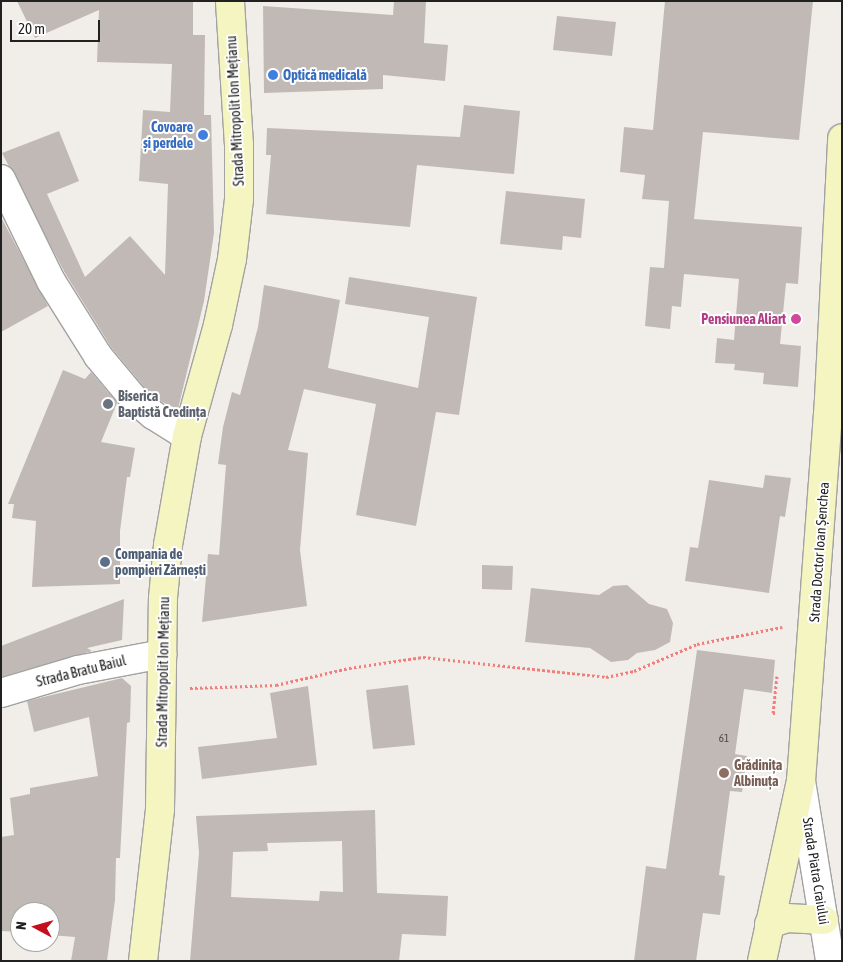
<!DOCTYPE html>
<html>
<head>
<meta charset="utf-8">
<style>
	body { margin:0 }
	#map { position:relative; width:843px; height:962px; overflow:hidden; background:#f1ede9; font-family:"Asap Condensed",sans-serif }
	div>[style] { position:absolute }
	.building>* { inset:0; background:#c1b9b5 }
	.path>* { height:3px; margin-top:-1.5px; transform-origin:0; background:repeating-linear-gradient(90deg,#f07f7b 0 2.5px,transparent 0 5px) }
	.roads { filter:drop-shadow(1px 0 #a2a2a2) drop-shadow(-1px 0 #a2a2a2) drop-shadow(0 1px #a2a2a2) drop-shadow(0 -1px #a2a2a2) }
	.street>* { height:28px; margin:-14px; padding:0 14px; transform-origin:14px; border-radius:14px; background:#fff }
	.secondary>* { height:28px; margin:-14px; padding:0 14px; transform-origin:14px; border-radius:14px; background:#f5f5c2 }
	.dots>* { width:14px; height:14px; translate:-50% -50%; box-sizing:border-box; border:2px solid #fff; border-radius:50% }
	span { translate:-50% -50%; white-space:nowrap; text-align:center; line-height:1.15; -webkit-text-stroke:4px #fff; paint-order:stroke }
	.number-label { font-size:11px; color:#494746 }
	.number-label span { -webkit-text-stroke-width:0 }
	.shop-label { font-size:14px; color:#366cbe; font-weight:700 }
	.left { translate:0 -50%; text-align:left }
	.right { translate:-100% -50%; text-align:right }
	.street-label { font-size:14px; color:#212121 }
	.hotel-label { font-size:14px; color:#b23c85; font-weight:700 }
	.worship-label { font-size:14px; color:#5b616d; font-weight:700 }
	.service-label { font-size:14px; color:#4e5e75; font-weight:700 }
	.education-label { font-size:14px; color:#785e54; font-weight:700 }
	.frame { position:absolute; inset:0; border:2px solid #212121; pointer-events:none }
	.north { position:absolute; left:10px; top:902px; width:50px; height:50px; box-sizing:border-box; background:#fff; border:1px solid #a6a6a6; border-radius:50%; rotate:276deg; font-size:14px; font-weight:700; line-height:20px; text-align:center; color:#212121 }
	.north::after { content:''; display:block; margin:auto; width:18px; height:22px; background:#c3101c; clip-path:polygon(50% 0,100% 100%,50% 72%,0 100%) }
	.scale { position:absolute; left:10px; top:20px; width:90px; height:22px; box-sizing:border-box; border:2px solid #212121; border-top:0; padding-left:6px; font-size:15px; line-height:18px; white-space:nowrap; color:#212121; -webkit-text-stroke:4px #fff; paint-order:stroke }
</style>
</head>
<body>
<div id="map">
	<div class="building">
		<i style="clip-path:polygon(17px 1px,193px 1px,193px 35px,205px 35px,204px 115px,211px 115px,214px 233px,204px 301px,178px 409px,162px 402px,145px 388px,111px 347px,65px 273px,2px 153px,59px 131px,79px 181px,47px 194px,85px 277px,130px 236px,165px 275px,168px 184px,139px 181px,143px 110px,170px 112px,172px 64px,97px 62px,99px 10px,35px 38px)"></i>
		<i style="clip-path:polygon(394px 1px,426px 1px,424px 43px,448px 45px,445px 81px,383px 75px,383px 89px,264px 93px,263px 6px,393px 15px)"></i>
		<i style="clip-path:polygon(665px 1px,813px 1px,799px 140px,703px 132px,694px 219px,802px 227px,798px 284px,786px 283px,780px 344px,801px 346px,798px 387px,763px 384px,764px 373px,734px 370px,735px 364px,715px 363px,717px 338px,734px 340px,739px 279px,684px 274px,681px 307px,672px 306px,670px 329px,645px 326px,650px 267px,664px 268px,669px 201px,642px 199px,645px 175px,620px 172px,624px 127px,653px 130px)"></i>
		<i style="clip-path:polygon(557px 16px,616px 22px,612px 56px,553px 50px)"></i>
		<i style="clip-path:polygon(464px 105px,520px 111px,514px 174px,417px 165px,410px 227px,266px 214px,271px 155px,266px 155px,267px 128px,460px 137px)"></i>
		<i style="clip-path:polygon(506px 191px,585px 199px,581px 238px,563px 236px,562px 250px,500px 244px)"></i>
		<i style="clip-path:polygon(1px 217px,48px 306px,1px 332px)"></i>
		<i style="clip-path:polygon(349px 277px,477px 297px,459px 415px,436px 412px,416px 526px,356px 515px,376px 404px,304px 389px,288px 450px,308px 453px,300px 550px,307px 606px,202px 622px,208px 554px,219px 555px,226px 465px,218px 464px,223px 427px,232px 392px,240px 395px,258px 327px,264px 285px,340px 300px,328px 368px,418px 388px,429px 317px,345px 304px)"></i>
		<i style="clip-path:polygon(63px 370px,85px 379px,91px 372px,117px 403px,101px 442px,135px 448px,130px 477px,127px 477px,120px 531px,120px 584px,32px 587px,36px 521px,12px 518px,14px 504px,8px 504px)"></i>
		<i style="clip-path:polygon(765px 475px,791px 478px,785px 517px,780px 516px,769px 593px,685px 581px,690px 547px,698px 548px,709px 480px,763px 488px)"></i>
		<i style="clip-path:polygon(482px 565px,513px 566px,512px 590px,482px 589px)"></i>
		<i style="clip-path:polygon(627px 585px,649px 604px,667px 609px,673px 623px,670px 642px,655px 650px,637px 653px,628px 660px,611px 662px,590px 648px,525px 642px,531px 588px,599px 595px,613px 586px)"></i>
		<i style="clip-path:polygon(124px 599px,122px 640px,87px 648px,92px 651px,1px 677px,1px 646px)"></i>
		<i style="clip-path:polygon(697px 650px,775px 660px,772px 693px,744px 689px,735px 754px,747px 756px,742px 792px,730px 791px,719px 875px,725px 876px,720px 915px,703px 913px,696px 961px,634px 961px,646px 866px,666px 869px)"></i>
		<i style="clip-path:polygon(122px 678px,131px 686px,130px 722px,127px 723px,120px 858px,116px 858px,115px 900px,107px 961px,71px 961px,75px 937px,50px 935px,50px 912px,20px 912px,20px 932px,1px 931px,1px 837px,14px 835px,10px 798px,30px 794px,30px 788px,98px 776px,89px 717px,34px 732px,27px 701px)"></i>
		<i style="clip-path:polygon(408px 685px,415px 745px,373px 749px,366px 690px)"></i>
		<i style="clip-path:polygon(308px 686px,317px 765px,202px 779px,198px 747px,277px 738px,270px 693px)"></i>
		<i style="clip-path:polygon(evenodd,375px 810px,377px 893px,448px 896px,446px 936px,402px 934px,399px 961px,190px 961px,199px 853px,196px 816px,375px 810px,342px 841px,343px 892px,320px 891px,319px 901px,231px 897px,233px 852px,268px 851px,267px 843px,342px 841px)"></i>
	</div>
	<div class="path">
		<i style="left:777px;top:676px;width:37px;rotate:96deg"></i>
		<i style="left:773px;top:713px;width:4px"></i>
		<i style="left:190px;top:688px;width:86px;rotate:-2deg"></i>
		<i style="left:276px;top:685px;width:75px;rotate:-13.1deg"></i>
		<i style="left:349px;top:668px;width:75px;rotate:-8.5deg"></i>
		<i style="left:423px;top:657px;width:184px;rotate:6.2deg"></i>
		<i style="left:606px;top:677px;width:29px;rotate:-12deg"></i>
		<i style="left:634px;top:671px;width:69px;rotate:-23.2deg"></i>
		<i style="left:697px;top:644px;width:87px;rotate:-11.3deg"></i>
	</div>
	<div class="roads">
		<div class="street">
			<i style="left:1px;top:179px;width:114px;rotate:63.9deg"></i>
			<i style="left:51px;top:281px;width:89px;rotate:57.9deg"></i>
			<i style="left:98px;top:356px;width:56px;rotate:50.1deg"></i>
			<i style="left:134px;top:399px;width:25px;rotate:40deg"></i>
			<i style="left:153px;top:415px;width:40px;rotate:32deg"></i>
			<i style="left:1px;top:693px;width:80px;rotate:-16.6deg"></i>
			<i style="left:78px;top:670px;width:86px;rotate:-10.8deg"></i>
			<i style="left:801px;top:781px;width:182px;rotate:80.8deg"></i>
		</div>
		<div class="secondary">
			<i style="left:769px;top:924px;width:19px;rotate:-18deg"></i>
			<i style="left:787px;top:918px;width:37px;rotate:3deg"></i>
			<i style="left:143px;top:961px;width:153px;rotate:-83.6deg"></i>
			<i style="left:160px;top:809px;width:211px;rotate:-89.2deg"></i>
			<i style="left:163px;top:598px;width:53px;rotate:-84.6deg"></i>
			<i style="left:168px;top:545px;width:111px;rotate:-80.1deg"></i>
			<i style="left:187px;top:436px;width:115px;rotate:-74.4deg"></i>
			<i style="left:218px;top:325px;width:67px;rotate:-78deg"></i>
			<i style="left:232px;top:259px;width:60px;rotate:-83.3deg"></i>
			<i style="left:239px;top:199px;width:54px;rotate:-90deg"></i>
			<i style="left:239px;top:145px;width:144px;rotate:-93.6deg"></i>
			<i style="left:762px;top:961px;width:184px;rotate:-77.8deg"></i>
			<i style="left:801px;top:781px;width:383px;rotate:-85.8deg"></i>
			<i style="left:829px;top:399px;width:261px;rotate:-87.1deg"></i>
		</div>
	</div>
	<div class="dots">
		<i style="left:273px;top:75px;background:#3f7fe0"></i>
		<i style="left:203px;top:135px;background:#3f7fe0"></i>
		<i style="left:796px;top:319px;background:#d1479c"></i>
		<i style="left:108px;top:404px;background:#6b7280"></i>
		<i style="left:105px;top:562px;background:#5c6f8a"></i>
		<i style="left:724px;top:773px;background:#8d6e63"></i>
	</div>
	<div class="number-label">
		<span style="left:724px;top:738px">61</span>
	</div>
	<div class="shop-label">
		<span class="left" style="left:283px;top:75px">Optică medicală</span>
		<span class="right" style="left:193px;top:135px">Covoare<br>și perdele</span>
	</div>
	<div class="street-label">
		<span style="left:235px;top:111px;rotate:-93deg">Strada Mitropolit Ion Mețianu</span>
		<span style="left:819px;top:552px;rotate:-86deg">Strada Doctor Ioan Șenchea</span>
		<span style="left:81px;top:671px;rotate:-14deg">Strada Bratu Baiul</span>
		<span style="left:163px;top:672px;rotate:-89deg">Strada Mitropolit Ion Mețianu</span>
		<span style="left:816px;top:871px;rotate:81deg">Strada Piatra Craiului</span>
	</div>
	<div class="hotel-label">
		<span class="right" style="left:786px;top:319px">Pensiunea Aliart</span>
	</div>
	<div class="worship-label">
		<span class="left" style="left:118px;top:404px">Biserica<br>Baptistă Credința</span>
	</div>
	<div class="service-label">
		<span class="left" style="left:115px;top:562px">Compania de<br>pompieri Zărnești</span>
	</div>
	<div class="education-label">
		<span class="left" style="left:734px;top:773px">Grădinița<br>Albinuța</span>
	</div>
	<div class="frame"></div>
	<div class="north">N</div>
	<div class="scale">20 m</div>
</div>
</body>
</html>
